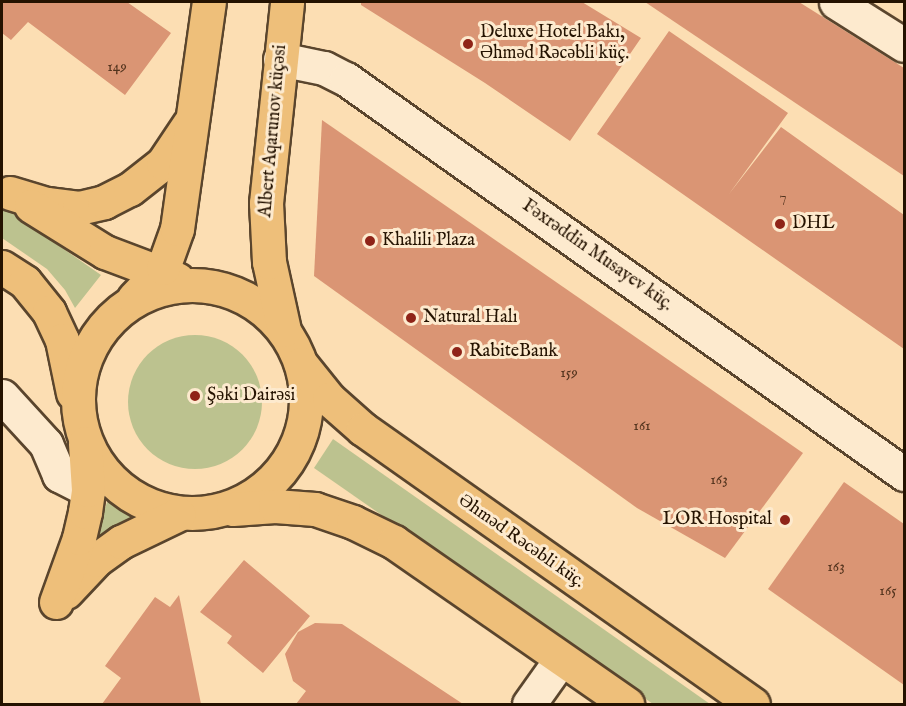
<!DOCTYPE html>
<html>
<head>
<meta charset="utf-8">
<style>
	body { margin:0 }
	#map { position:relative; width:906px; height:706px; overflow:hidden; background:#fcdeb3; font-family:"IM FELL English",serif }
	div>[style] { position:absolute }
	.green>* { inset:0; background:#bcc28f }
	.round { border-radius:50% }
	.building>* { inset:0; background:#da9574 }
	.roads { filter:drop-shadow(2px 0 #5a452d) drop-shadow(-2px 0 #5a452d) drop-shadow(0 2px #5a452d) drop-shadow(0 -2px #5a452d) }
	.minor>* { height:33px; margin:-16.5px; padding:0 16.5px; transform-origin:16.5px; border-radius:16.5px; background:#fdeace }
	.major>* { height:33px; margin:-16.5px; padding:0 16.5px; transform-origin:16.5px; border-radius:16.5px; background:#eebf7a }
	.major>.ring { margin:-16.5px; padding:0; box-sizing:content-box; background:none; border:33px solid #eebf7a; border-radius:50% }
	.dots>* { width:16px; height:16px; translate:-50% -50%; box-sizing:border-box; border:3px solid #fdeace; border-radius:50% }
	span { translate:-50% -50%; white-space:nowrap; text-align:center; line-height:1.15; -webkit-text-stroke:6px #fdeace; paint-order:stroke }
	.number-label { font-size:15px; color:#52331d }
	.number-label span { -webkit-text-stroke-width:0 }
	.poi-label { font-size:18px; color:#241200 }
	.left { translate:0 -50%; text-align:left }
	.right { translate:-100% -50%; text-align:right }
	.street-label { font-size:18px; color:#241200 }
	.frame { position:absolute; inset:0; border:3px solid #241200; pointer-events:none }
</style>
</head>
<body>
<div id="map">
	<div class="green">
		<i style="clip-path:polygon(2px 206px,101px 275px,75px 308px,65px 290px,47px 269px,2px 238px)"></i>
		<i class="round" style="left:128px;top:335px;width:134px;height:134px"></i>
		<i style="clip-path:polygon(333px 439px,710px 704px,653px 704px,314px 468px)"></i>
		<i style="clip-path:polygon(110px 495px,137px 513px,86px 556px)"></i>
	</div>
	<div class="building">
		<i style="clip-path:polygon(2px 2px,127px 2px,171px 33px,125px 95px,28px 22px,11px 40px,2px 33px)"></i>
		<i style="clip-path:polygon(361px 2px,582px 2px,641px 38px,570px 141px,485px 83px,361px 5px)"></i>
		<i style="clip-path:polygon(645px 2px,799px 2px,904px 68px,904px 176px)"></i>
		<i style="clip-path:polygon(669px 31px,788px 113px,729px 194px,781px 127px,904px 215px,904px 349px,597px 134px)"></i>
		<i style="clip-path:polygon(322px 120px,803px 453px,725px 558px,637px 508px,314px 276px)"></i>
		<i style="clip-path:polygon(844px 482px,904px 524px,904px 685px,768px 589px)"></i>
		<i style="clip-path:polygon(244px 560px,310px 616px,263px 673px,227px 643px,232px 636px,200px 612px)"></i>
		<i style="clip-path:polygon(179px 595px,201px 704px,102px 704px,121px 678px,105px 666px,155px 597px,170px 607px)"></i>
		<i style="clip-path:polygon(315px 623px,342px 624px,463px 704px,296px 704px,306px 691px,293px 681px,285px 654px,298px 632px)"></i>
	</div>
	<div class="roads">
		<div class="minor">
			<i style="left:836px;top:2px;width:80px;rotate:32.3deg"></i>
			<i style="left:280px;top:59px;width:45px;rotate:11.6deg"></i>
			<i style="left:324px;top:68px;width:25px;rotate:27deg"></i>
			<i style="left:346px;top:79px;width:684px;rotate:35.29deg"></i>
			<i style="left:2px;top:396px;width:65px;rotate:47.5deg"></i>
			<i style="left:46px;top:444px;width:34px;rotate:67deg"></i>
			<i style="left:59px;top:475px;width:33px;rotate:27deg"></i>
			<i style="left:529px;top:704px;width:55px;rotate:-54.6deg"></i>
		</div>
		<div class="major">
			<i style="left:10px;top:193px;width:39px;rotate:17deg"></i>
			<i style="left:47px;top:204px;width:32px;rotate:7deg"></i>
			<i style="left:79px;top:208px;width:26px;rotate:-13deg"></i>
			<i style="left:104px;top:202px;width:29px;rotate:-27deg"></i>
			<i style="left:130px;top:189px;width:42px;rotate:-38.2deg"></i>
			<i style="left:163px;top:163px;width:47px;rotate:-56.3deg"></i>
			<i style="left:31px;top:206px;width:87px;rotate:31.9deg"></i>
			<i style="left:105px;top:252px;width:77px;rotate:20.6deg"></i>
			<i style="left:2px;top:267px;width:27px;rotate:33deg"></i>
			<i style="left:25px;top:282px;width:38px;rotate:51deg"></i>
			<i style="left:49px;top:312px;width:31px;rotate:65deg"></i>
			<i style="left:62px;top:340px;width:54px;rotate:78.3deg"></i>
			<i class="ring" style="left:78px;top:285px;width:195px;height:195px"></i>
			<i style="left:134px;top:298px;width:42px;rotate:-46deg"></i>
			<i style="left:163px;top:268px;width:41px;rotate:-70.3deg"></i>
			<i style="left:177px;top:229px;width:229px;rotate:-82deg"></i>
			<i style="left:284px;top:330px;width:70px;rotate:-102.4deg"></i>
			<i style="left:269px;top:262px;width:59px;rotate:-92.9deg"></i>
			<i style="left:266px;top:203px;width:202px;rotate:-84deg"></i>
			<i style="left:301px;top:364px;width:45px;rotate:51.3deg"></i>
			<i style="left:329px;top:399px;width:45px;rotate:41.4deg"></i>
			<i style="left:363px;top:429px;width:477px;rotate:35.2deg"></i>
			<i style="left:233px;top:509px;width:42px;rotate:-4.1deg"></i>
			<i style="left:275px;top:506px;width:40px;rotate:4.3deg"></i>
			<i style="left:315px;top:509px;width:40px;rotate:18.9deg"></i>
			<i style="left:353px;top:522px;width:46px;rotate:26deg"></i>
			<i style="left:394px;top:542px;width:284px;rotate:34.8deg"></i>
			<i style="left:66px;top:592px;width:44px;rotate:-46.8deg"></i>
			<i style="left:96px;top:560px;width:31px;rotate:-36deg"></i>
			<i style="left:121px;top:542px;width:64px;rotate:-25.8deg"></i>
			<i style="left:56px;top:602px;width:68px;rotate:-70.2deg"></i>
			<i style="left:79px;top:538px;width:27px;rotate:-77deg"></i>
			<i style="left:85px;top:512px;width:22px;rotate:-82deg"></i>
			<i style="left:88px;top:490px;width:47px;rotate:-93.7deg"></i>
		</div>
	</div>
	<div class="dots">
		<i style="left:468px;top:44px;background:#8f2418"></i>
		<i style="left:780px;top:224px;background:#8f2418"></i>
		<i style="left:370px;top:241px;background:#8f2418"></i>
		<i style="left:411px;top:318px;background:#8f2418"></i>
		<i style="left:457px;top:352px;background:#8f2418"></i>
		<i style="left:195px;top:396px;background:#8f2418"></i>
		<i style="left:785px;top:520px;background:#8f2418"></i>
	</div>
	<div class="number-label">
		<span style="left:117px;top:67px">149</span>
		<span style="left:783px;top:197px">7</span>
		<span style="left:569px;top:373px">159</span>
		<span style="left:642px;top:426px">161</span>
		<span style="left:719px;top:480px">163</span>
		<span style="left:836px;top:567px">163</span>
		<span style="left:888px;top:591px">165</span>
	</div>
	<div class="poi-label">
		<span class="left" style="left:480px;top:44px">Deluxe Hotel Bakı,<br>Əhməd Rəcəbli küç.</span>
		<span class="left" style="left:792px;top:224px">DHL</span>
		<span class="left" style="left:382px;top:241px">Khalili Plaza</span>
		<span class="left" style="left:423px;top:318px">Natural Halı</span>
		<span class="left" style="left:469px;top:352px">RabiteBank</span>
		<span class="left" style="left:207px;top:396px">Şəki Dairəsi</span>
		<span class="right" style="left:772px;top:520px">LOR Hospital</span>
	</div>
	<div class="street-label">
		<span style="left:274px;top:131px;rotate:-85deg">Albert Aqarunov küçəsi</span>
		<span style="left:597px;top:256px;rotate:35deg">Fəxrəddin Musayev küç.</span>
		<span style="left:521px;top:542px;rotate:35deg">Əhməd Rəcəbli küç.</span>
	</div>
	<div class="frame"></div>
</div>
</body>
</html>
